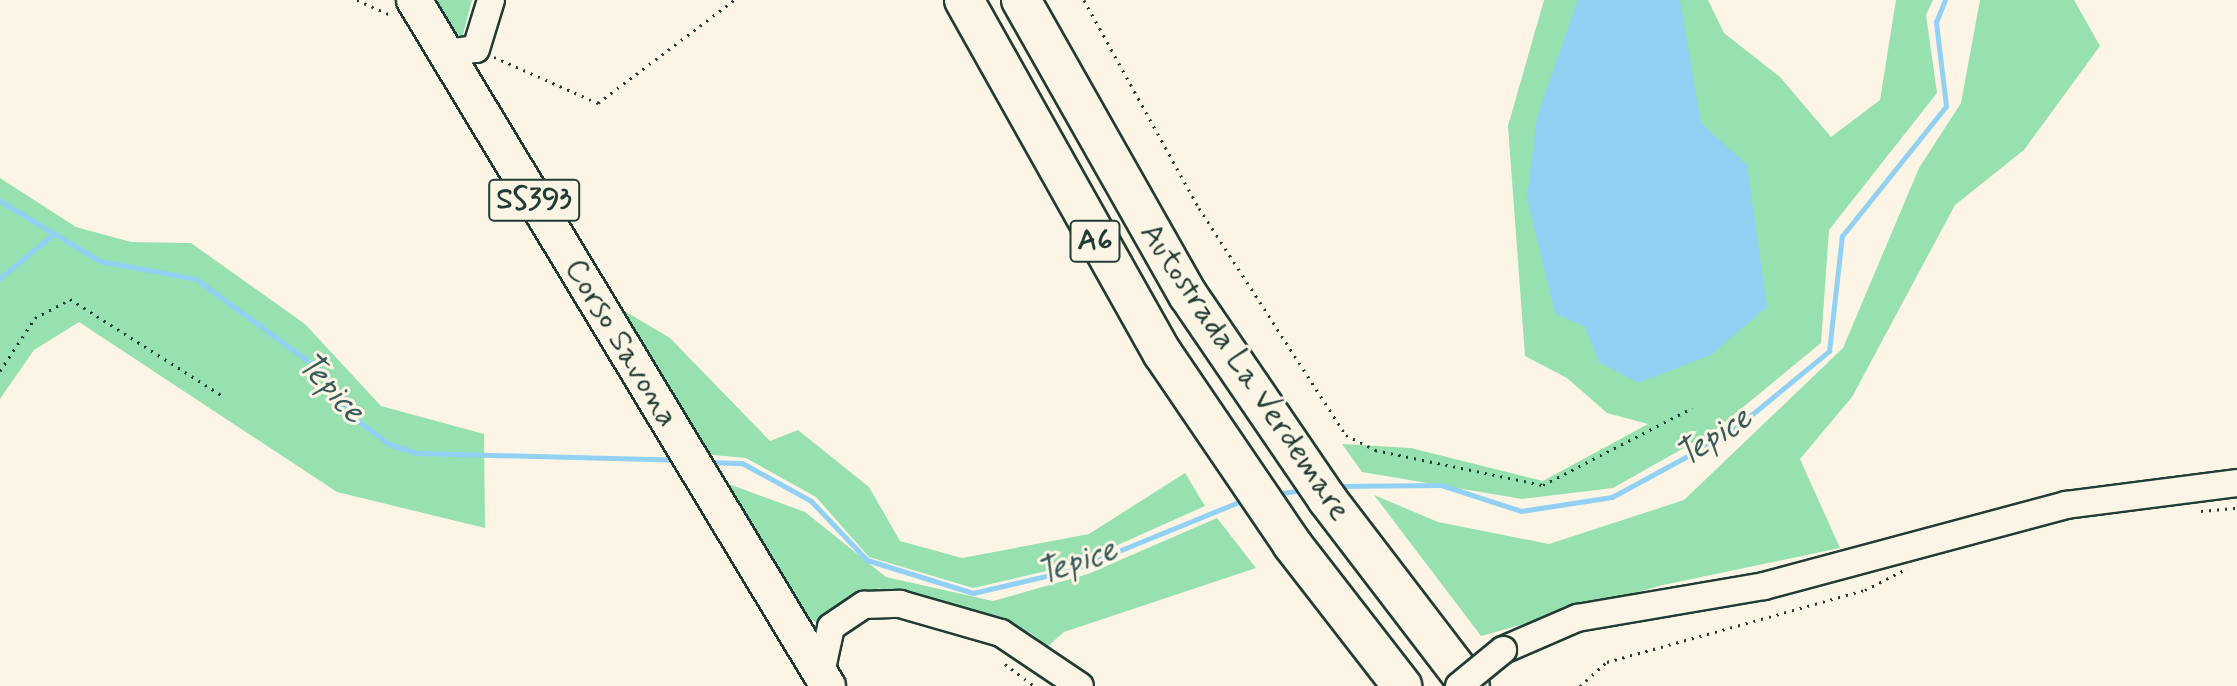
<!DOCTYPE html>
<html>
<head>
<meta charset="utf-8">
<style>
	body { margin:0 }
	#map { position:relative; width:2237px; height:686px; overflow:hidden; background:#fcf5e5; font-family:Mynerve,sans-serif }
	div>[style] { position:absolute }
	.green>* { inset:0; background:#97e0af }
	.water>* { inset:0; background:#92d1f3 }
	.stream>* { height:5px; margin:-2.5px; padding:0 2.5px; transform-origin:2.5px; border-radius:2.5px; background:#92d1f3 }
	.path>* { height:3px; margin-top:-1.5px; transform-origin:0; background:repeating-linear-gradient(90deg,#1f3d34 0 2px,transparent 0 8px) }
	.roads { filter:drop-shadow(2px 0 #1f3d34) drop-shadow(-2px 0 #1f3d34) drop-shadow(0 2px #1f3d34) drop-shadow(0 -2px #1f3d34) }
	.minor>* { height:26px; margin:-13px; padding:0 13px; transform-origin:13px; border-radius:13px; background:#fcf5e5 }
	.major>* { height:34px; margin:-17px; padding:0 17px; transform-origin:17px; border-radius:17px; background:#fcf5e5 }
	.highway>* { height:38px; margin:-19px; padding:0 19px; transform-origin:19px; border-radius:19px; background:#fcf5e5 }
	.bridges { filter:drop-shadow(2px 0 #1f3d34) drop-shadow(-2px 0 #1f3d34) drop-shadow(0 2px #1f3d34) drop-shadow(0 -2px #1f3d34) }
	.minor-bridge>* { height:26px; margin:-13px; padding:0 13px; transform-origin:13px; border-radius:13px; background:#fcf5e5 }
	span { translate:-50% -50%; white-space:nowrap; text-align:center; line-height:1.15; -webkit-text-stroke:6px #fcf5e5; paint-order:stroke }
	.shield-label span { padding:2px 6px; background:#fcf5e5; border:2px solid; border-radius:6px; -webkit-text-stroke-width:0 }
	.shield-label { font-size:30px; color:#1f3d34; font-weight:700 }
	.street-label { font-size:32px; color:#1f3d34 }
	.water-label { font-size:34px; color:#365b5a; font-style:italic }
</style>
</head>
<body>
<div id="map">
	<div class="green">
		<i style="clip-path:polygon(424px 0,472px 0,462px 38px,440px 30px)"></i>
		<i style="clip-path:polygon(1544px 0,1708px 0,1724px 33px,1780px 77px,1831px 137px,1880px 100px,1896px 0,1933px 0,1926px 15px,1937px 93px,1829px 230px,1821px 343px,1714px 431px,1613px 488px,1522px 499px,1362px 472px,1342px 444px,1411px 448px,1543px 481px,1648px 424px,1607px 413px,1567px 378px,1525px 356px,1508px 126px)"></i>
		<i style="clip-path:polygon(1980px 0,2074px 0,2100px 46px,2024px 150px,1955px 205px,1852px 397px,1800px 459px,1840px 548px,1663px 585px,1481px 636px,1374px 495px,1438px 522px,1549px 544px,1684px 500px,1843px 348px,1919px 168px,1961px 103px)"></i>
		<i style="clip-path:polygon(0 178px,76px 227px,131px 242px,191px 243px,305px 324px,381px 406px,484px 434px,485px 528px,337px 492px,79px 322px,34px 350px,0 399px)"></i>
		<i style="clip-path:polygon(611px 303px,670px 338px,770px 441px,798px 430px,869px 487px,900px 541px,962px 558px,1089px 534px,1185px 473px,1205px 506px,1073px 565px,973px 588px,869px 557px,816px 497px,746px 458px,702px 454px)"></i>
		<i style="clip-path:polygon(718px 480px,805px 512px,886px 577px,993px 601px,1088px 574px,1217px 518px,1256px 568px,1064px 632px,1047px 647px,1031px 633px,879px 588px,819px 624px,797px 611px)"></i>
	</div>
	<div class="water">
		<i style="clip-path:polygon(1578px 0,1680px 0,1701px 123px,1747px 165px,1767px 307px,1711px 355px,1638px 383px,1599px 362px,1585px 327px,1555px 313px,1527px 198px,1537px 117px)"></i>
	</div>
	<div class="stream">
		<i style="left:0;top:201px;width:117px;rotate:31deg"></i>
		<i style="left:100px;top:261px;width:98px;rotate:10.6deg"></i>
		<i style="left:196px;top:279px;width:157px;rotate:36.2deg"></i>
		<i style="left:323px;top:372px;width:54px;rotate:56.3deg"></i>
		<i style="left:353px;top:417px;width:45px;rotate:36.9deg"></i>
		<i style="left:389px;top:444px;width:29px;rotate:18deg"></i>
		<i style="left:417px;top:453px;width:262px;rotate:1.5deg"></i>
		<i style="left:0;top:278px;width:65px;rotate:-39.4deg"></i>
		<i style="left:709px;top:462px;width:33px;rotate:2deg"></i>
		<i style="left:742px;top:463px;width:79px;rotate:28.8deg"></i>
		<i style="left:811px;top:501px;width:81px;rotate:46.5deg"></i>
		<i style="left:867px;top:560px;width:111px;rotate:17.3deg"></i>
		<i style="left:973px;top:593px;width:102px;rotate:-13.1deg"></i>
		<i style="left:1072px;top:570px;width:188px;rotate:-22.2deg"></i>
		<i style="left:1335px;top:486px;width:106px;rotate:-0.5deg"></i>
		<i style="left:1441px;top:485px;width:84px;rotate:18deg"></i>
		<i style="left:1521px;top:511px;width:92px;rotate:-8.7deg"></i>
		<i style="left:1612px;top:497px;width:132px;rotate:-28.5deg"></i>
		<i style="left:1728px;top:434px;width:131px;rotate:-39.4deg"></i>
		<i style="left:1829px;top:351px;width:116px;rotate:-83.6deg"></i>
		<i style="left:1842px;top:236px;width:166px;rotate:-51.3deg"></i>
		<i style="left:1946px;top:106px;width:85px;rotate:-96.8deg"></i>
		<i style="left:1936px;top:22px;width:24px;rotate:-68deg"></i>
		<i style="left:1275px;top:494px;width:30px;rotate:-8deg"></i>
	</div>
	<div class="path">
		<i style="left:357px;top:0;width:39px;rotate:24deg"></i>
		<i style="left:1084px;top:0;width:238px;rotate:61.1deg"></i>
		<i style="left:1199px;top:208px;width:270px;rotate:57.1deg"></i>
		<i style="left:1346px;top:435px;width:33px;rotate:27deg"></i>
		<i style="left:1375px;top:450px;width:172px;rotate:11.8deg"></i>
		<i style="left:1543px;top:485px;width:168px;rotate:-27.3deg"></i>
		<i style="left:494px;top:57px;width:114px;rotate:23.9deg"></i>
		<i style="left:598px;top:103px;width:171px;rotate:-37.1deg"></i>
		<i style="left:0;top:371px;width:64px;rotate:-56.6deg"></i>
		<i style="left:35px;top:318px;width:40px;rotate:-28deg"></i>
		<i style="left:70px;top:299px;width:181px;rotate:32.4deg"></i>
		<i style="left:2201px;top:511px;width:36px;rotate:-5deg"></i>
		<i style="left:1005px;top:664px;width:36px;rotate:37deg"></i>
		<i style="left:1580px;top:686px;width:36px;rotate:-42deg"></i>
		<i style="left:1607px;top:662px;width:268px;rotate:-15.6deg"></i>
		<i style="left:1865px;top:590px;width:48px;rotate:-27.1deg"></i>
	</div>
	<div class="roads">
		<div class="minor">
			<i style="left:446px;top:53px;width:30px;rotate:-8deg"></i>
			<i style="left:476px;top:49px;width:51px;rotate:-73deg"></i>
			<i style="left:1503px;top:650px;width:81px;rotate:-23.4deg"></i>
			<i style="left:1577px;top:618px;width:190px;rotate:-9.7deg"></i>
			<i style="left:1764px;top:586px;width:313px;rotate:-15deg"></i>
			<i style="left:2066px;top:505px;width:172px;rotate:-7.3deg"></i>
			<i style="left:821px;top:673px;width:47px;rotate:-77.7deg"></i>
			<i style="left:831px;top:627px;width:40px;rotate:-34deg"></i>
			<i style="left:864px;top:605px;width:36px;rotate:-2deg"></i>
			<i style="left:900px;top:604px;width:105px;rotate:16deg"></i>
			<i style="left:1001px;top:633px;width:95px;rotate:33.9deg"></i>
		</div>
		<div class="major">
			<i style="left:414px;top:0;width:801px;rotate:58.89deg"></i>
		</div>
		<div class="highway">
			<i style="left:964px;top:0;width:406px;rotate:60.7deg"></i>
			<i style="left:1163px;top:354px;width:230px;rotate:55.8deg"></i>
			<i style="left:1292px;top:544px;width:180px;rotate:52.2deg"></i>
			<i style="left:1021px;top:0;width:339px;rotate:60.5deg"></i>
			<i style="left:1188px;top:295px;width:247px;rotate:55.7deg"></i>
			<i style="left:1327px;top:499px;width:235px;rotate:52.6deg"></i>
		</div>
	</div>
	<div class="bridges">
		<div class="minor-bridge">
			<i style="left:1459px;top:686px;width:57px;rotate:-39.3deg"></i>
		</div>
	</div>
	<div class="shield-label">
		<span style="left:534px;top:200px">SS393</span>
		<span style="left:1095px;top:241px">A6</span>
	</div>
	<div class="street-label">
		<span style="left:621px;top:343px;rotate:59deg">Corso Savona</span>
		<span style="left:1245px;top:372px;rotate:56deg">Autostrada La Verdemare</span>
	</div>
	<div class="water-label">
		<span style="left:331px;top:388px;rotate:47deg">Tepice</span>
		<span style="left:1714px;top:437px;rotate:-33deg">Tepice</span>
		<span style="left:1077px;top:562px;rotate:-19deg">Tepice</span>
	</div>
</div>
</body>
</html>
